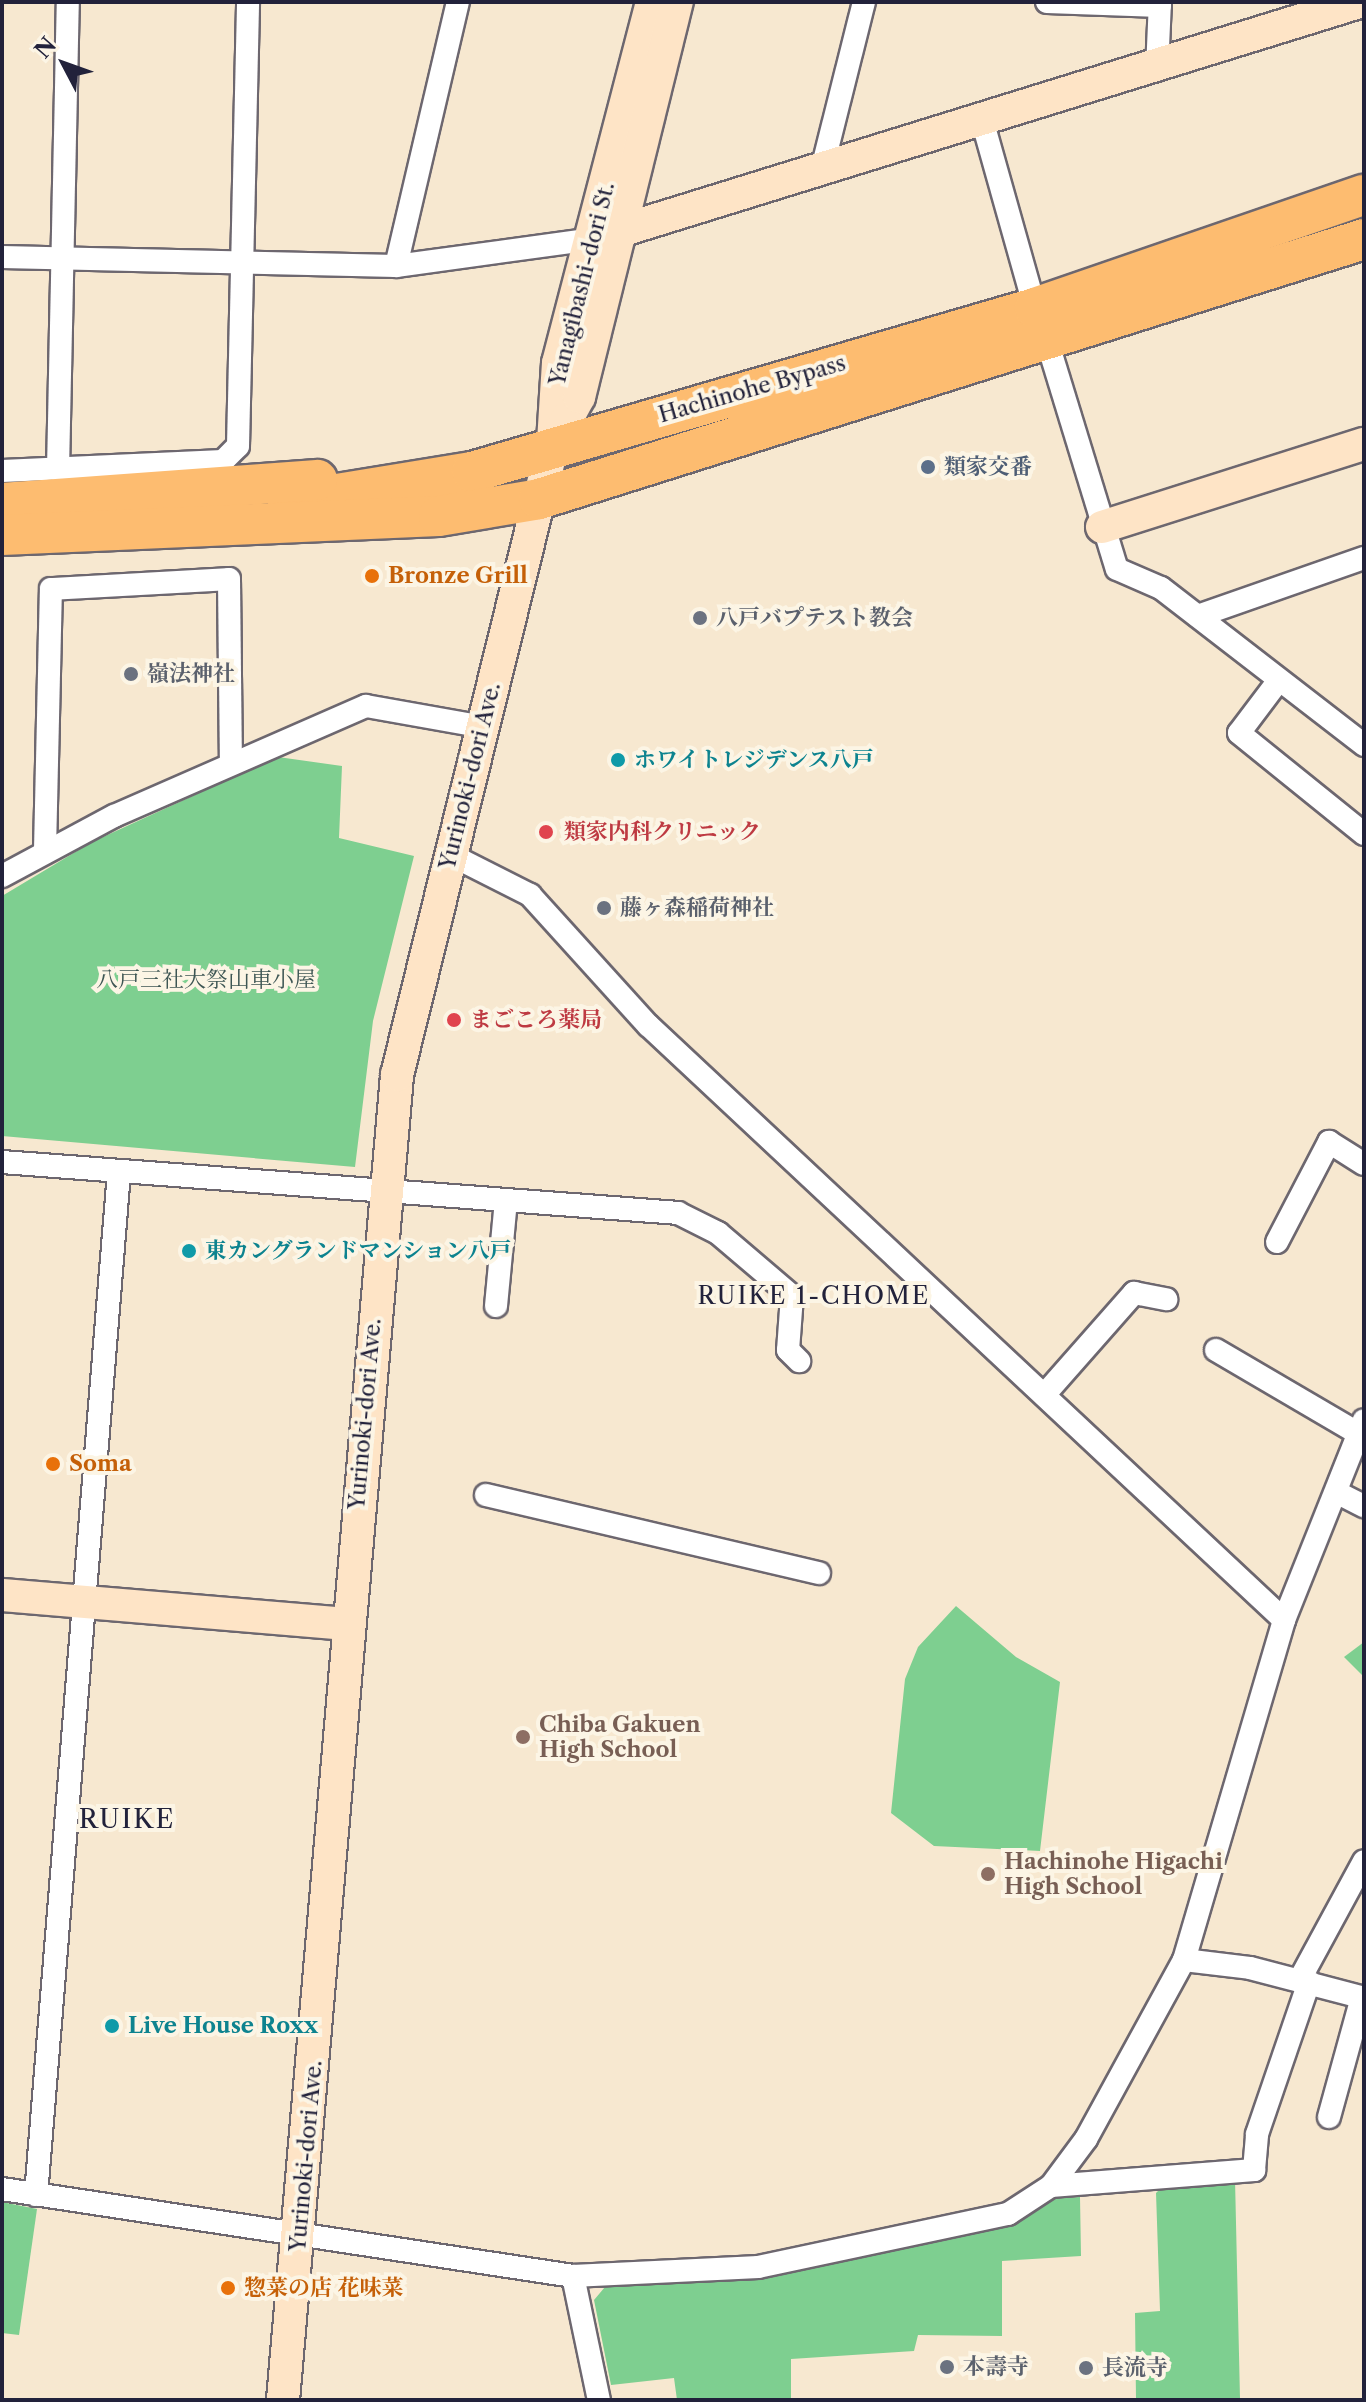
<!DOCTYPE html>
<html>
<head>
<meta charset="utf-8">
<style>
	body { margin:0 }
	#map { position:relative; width:1366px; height:2402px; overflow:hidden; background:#f7e8d0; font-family:"Libre Caslon Text","Noto Serif JP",serif }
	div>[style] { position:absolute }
	.green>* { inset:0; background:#7ecf90 }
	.roads { filter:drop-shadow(2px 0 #6d676f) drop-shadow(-2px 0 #6d676f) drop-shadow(0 2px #6d676f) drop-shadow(0 -2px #6d676f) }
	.street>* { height:22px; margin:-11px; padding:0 11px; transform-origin:11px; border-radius:11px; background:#fff }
	.secondary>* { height:32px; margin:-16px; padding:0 16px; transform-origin:16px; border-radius:16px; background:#fee4c6 }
	.highway>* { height:40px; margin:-20px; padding:0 20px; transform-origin:20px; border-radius:20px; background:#fdbc70 }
	.dots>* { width:22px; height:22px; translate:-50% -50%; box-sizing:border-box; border:4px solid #fcf5e5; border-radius:50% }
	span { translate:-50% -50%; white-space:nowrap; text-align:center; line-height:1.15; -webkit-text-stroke:8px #fcf5e5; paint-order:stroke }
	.street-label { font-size:22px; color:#22223b }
	.service-label { font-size:22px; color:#4e5e75; font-weight:700 }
	.left { translate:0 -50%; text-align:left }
	.food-label { font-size:22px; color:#c56008; font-weight:700 }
	.worship-label { font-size:22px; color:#5b616d; font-weight:700 }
	.culture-label { font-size:22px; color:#0d838f; font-weight:700 }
	.health-label { font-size:22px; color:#be3a42; font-weight:700 }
	.park-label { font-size:22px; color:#3e5654 }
	.education-label { font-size:22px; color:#785e54; font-weight:700 }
	.neighbourhood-label { font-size:24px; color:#22223b; letter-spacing:2px }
	.quarter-label { font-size:26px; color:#22223b; letter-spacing:2px }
	.frame { position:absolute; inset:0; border:4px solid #22223b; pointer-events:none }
	.north { position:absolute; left:24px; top:24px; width:80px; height:80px; -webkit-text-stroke:6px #fcf5e5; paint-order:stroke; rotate:311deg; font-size:22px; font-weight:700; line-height:32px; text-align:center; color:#22223b }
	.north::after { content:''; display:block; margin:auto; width:28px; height:36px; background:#22223b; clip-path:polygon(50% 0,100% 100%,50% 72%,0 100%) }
</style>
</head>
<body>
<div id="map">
	<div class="green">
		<i style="clip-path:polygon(278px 757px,342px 766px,339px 838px,414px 856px,373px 1021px,355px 1167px,2px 1136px,2px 896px,92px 842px)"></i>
		<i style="clip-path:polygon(956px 1606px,1016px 1657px,1060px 1682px,1040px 1851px,934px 1846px,891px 1813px,905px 1679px,918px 1647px)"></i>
		<i style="clip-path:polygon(1364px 1642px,1364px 1677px,1344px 1657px)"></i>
		<i style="clip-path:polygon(1235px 2179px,1240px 2398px,1349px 2400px,1136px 2400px,1135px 2313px,1160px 2311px,1156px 2193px,1164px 2185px)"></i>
		<i style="clip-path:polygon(1080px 2197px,1081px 2256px,1002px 2261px,1002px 2336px,918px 2335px,914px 2351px,791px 2359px,791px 2400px,677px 2400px,674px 2378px,611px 2385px,594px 2300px,605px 2287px,762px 2275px,1053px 2198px)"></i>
		<i style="clip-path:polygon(2px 2202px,37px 2209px,19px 2335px,2px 2333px)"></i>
	</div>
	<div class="roads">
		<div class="street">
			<i style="left:1047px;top:2px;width:113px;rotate:2deg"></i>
			<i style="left:1157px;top:70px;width:68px;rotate:-87.5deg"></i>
			<i style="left:983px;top:123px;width:192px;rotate:74.3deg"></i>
			<i style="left:821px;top:173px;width:176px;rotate:-75.9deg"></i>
			<i style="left:2px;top:257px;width:394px;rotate:1.3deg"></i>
			<i style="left:396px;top:266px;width:200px;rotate:-7.8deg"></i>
			<i style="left:396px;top:266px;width:271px;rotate:-76.8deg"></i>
			<i style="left:1048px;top:344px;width:235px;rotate:73deg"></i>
			<i style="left:1117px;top:569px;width:48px;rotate:23.4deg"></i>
			<i style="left:1161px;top:588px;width:257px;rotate:37.7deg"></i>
			<i style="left:58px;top:470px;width:468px;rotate:-88.8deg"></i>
			<i style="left:2px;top:471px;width:221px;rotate:-2.6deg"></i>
			<i style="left:223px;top:461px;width:21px;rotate:-45deg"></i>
			<i style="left:238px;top:446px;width:444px;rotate:-88.7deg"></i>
			<i style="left:1198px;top:616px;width:176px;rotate:-19.3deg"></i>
			<i style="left:1279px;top:680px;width:66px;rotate:127deg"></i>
			<i style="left:1239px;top:733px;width:161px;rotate:38.9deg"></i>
			<i style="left:45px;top:850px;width:261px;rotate:-88.7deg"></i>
			<i style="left:51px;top:589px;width:178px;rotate:-3.2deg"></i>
			<i style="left:229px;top:579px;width:183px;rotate:89.4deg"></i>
			<i style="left:449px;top:854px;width:91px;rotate:26.8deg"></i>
			<i style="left:530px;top:895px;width:176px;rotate:47.8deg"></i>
			<i style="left:648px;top:1025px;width:871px;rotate:43.09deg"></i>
			<i style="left:2px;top:876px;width:127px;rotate:-28.2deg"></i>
			<i style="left:114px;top:816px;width:275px;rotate:-23.6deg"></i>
			<i style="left:366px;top:706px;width:120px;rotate:10.1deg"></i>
			<i style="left:2px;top:1162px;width:678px;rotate:4.31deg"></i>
			<i style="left:678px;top:1213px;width:45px;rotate:26.6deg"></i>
			<i style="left:718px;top:1233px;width:97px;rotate:40.4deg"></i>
			<i style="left:792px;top:1296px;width:54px;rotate:94.2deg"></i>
			<i style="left:788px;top:1350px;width:16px;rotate:45deg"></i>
			<i style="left:1277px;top:1242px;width:113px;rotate:-62.5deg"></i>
			<i style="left:1329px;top:1142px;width:41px;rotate:32.2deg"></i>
			<i style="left:496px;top:1306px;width:106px;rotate:-84.6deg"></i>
			<i style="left:1216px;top:1350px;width:166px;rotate:30.4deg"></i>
			<i style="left:1045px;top:1394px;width:135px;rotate:-48.6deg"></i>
			<i style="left:1134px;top:1293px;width:33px;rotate:11deg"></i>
			<i style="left:1338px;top:1493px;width:29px;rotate:27deg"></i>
			<i style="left:486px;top:1495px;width:342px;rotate:13.2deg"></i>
			<i style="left:1184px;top:1960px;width:66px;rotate:6.9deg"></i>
			<i style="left:1250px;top:1968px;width:118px;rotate:14.7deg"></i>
			<i style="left:1300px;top:1979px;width:134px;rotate:-61.5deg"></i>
			<i style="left:1329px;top:2117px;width:124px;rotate:-74.6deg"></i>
			<i style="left:1051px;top:2186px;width:204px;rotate:-4.5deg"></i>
			<i style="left:1254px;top:2170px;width:36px;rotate:-85deg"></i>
			<i style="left:1257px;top:2134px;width:161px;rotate:-71.1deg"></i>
			<i style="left:2px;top:2189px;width:578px;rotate:8.66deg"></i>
			<i style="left:573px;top:2276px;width:185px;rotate:-2.8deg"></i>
			<i style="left:758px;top:2267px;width:256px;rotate:-12deg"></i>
			<i style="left:1008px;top:2214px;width:51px;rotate:-33.1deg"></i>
			<i style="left:1051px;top:2186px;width:59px;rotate:-53.3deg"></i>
			<i style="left:1086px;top:2139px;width:204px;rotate:-61.3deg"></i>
			<i style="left:1184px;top:1960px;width:354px;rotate:-73.6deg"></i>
			<i style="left:1284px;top:1620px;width:215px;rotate:-68.2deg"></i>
			<i style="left:36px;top:2195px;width:1026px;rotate:-85.36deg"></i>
			<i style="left:573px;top:2276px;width:127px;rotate:78.2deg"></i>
		</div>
		<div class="secondary">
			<i style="left:594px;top:239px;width:801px;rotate:-17.21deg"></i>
			<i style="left:553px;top:442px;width:79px;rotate:-86.4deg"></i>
			<i style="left:558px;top:363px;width:373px;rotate:-75.4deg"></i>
			<i style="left:1102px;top:527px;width:275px;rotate:-17.6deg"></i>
			<i style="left:2px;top:1595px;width:345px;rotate:4.8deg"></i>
			<i style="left:283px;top:2400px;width:1330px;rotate:-85.08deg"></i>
			<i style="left:397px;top:1075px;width:593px;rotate:-76.15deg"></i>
			<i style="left:539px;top:499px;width:56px;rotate:-75.5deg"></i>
			<i style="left:553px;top:445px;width:55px;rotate:-61.6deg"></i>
			<i style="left:579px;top:397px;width:407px;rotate:-76.1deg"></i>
		</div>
		<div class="highway">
			<i style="left:288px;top:502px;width:186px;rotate:-9.3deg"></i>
			<i style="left:472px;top:472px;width:586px;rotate:-16.24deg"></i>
			<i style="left:1035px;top:308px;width:348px;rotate:-19deg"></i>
			<i style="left:2px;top:503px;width:316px;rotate:-4.2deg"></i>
			<i style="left:2px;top:535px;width:437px;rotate:-2.5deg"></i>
			<i style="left:439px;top:516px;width:101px;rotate:-9.6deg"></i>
			<i style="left:539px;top:499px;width:865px;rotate:-17.49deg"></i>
		</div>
	</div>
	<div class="dots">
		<i style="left:928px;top:467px;background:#5c6f8a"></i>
		<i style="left:372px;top:576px;background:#e8710a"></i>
		<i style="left:700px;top:618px;background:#6b7280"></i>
		<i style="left:131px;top:674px;background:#6b7280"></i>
		<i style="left:618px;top:760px;background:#0f9aa8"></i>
		<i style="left:546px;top:832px;background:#e0444e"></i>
		<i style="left:604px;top:908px;background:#6b7280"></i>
		<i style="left:454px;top:1020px;background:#e0444e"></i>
		<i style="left:189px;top:1251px;background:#0f9aa8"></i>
		<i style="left:53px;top:1464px;background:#e8710a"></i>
		<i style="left:523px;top:1737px;background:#8d6e63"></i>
		<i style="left:988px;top:1874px;background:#8d6e63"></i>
		<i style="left:112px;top:2026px;background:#0f9aa8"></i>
		<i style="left:228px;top:2288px;background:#e8710a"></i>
		<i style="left:947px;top:2367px;background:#6b7280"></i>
		<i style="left:1086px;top:2368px;background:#6b7280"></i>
	</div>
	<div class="street-label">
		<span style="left:582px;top:284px;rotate:-76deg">Yanagibashi-dori St.</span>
		<span style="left:752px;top:389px;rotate:-16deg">Hachinohe Bypass</span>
		<span style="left:470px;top:776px;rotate:-76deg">Yurinoki-dori Ave.</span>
		<span style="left:365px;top:1414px;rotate:-85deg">Yurinoki-dori Ave.</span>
		<span style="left:306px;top:2156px;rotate:-85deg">Yurinoki-dori Ave.</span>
	</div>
	<div class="service-label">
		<span class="left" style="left:944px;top:467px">類家交番</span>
	</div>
	<div class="food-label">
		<span class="left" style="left:388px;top:576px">Bronze Grill</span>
		<span class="left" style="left:69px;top:1464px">Soma</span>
		<span class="left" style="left:244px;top:2288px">惣菜の店 花味菜</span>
	</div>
	<div class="worship-label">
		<span class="left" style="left:716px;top:618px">八戸バプテスト教会</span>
		<span class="left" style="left:147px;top:674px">嶺法神社</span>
		<span class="left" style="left:620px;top:908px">藤ヶ森稲荷神社</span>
		<span class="left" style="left:963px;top:2367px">本壽寺</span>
		<span class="left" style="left:1102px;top:2368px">長流寺</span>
	</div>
	<div class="culture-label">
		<span class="left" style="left:634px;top:760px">ホワイトレジデンス八戸</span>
		<span class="left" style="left:205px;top:1251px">東カングランドマンション八戸</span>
		<span class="left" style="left:128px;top:2026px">Live House Roxx</span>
	</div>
	<div class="health-label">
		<span class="left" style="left:564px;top:832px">類家内科クリニック</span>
		<span class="left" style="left:470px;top:1020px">まごころ薬局</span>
	</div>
	<div class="park-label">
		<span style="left:206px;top:980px">八戸三社大祭山車小屋</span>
	</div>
	<div class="education-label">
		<span class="left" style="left:539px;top:1737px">Chiba Gakuen<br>High School</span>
		<span class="left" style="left:1004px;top:1874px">Hachinohe Higachi<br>High School</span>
	</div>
	<div class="neighbourhood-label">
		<span style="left:814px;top:1296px">RUIKE 1-CHOME</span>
	</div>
	<div class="quarter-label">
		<span style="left:127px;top:1820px">RUIKE</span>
	</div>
	<div class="frame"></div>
	<div class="north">N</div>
</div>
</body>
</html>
